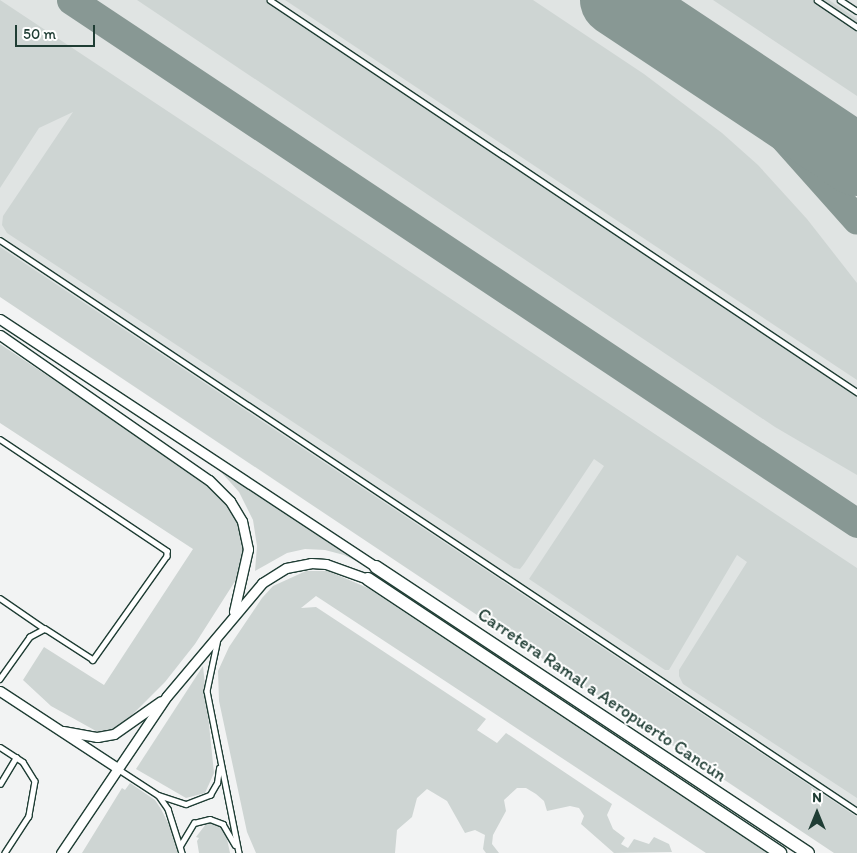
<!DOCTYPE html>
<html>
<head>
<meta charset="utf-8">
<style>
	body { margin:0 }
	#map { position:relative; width:857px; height:853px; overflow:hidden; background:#f2f3f3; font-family:Itim,sans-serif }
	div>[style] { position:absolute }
	.built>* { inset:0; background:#e0e4e3 }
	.green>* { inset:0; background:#ced5d3 }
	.taxiway>* { height:29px; margin:-14.5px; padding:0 14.5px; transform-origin:14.5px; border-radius:14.5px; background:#889894 }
	.runway>* { height:72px; margin:-36px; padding:0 36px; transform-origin:36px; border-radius:36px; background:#889894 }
	.roads { filter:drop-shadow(1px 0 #1f3d34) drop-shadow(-1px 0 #1f3d34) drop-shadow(0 1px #1f3d34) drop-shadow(0 -1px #1f3d34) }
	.lane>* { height:4.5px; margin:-2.25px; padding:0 2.25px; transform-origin:2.25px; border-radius:2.25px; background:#fff }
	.street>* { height:9px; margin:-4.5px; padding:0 4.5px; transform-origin:4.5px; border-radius:4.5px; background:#fff }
	.secondary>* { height:12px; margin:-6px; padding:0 6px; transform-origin:6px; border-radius:6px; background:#fff }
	span { translate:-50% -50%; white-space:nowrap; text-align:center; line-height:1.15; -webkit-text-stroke:4px #fff; paint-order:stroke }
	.street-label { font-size:18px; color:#1f3d34 }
	.north { position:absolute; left:792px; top:788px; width:50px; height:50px; -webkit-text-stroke:4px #fff; paint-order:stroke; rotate:0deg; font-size:14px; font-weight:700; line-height:20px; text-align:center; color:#1f3d34 }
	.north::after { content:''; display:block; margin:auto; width:18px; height:22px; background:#1f3d34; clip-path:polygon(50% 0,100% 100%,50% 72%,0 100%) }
	.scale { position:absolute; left:15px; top:25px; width:80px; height:22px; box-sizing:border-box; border:2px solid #1f3d34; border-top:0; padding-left:6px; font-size:15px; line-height:18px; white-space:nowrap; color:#1f3d34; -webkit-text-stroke:4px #fff; paint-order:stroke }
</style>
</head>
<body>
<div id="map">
	<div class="built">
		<i style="clip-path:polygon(0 0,857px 0,857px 853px,0 284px)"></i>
	</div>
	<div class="green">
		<i style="clip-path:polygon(0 0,857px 568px,857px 798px,683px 684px,679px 676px,679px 670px,747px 562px,737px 555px,669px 670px,665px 670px,529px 579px,604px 466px,594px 459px,524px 564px,520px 569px,514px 568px,7px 233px,2px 225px,3px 216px,73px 112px,39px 128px,0 188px)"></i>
		<i style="clip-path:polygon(137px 0,266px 0,857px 393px,857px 475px,775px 427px)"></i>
		<i style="clip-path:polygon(285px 0,533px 0,644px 74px,722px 133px,758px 165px,807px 219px,857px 283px,857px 380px)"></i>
		<i style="clip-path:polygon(713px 0,829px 0,857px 19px,857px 96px)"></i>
		<i style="clip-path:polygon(0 247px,857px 817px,857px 853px,834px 853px,0 297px)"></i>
		<i style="clip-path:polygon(0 344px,207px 482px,236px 514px,245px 550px,239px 575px,195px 644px,165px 682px,114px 733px,96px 731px,51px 706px,23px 680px,44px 647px,104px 685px,193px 549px,0 423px)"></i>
		<i style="clip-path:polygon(213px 463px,373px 569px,344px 555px,325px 550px,305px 549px,287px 553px,255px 571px,257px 546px,253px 520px,239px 492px)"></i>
		<i style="clip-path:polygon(306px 571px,328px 571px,368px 588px,767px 853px,706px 853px,316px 596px,301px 608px,316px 607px,486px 719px,477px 730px,497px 743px,506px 733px,612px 804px,607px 815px,613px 829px,625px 838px,621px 844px,628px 848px,634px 839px,649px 844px,654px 837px,669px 844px,672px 852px,614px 853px,581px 824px,584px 816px,579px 808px,570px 806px,547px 811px,544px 801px,536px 794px,526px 788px,517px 788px,504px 800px,506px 811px,493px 835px,492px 844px,499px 853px,486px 853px,483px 849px,485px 835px,475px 830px,465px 833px,447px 801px,427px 789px,417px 798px,412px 817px,397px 830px,395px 853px,256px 853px,247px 832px,219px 701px,218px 671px,229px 647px,262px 598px,273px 586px)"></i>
		<i style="clip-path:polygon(203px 666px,214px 773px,205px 793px,186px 798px,136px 769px)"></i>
		<i style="clip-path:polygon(130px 783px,155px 800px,161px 809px,175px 837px,178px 853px,82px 853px,122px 788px,125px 790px)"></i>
		<i style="clip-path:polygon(206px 824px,217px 824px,225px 829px,230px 853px,199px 853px,197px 841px,199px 838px,196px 837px)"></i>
	</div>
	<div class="taxiway">
		<i style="left:71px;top:0;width:944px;rotate:33.64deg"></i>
		<i style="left:727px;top:74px;width:195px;rotate:48.3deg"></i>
	</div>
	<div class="runway">
		<i style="left:616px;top:0;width:289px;rotate:33.6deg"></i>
	</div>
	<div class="roads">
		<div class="lane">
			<i style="left:270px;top:0;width:706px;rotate:33.74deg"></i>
			<i style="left:817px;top:0;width:48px;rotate:34deg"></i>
			<i style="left:840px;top:0;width:20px;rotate:33deg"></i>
			<i style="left:0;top:240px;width:1030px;rotate:33.67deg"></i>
			<i style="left:0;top:439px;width:201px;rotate:33.8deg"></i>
			<i style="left:167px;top:551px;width:5px;rotate:90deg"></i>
			<i style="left:167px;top:556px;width:128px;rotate:125.4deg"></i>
			<i style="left:93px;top:660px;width:57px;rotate:-147.1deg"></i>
			<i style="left:0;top:598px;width:55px;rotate:34.6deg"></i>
			<i style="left:45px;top:629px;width:17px;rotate:152deg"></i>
			<i style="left:30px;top:637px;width:52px;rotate:125.5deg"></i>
			<i style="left:218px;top:639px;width:53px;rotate:101.9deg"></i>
			<i style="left:207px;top:691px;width:165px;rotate:78.8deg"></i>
			<i style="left:0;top:747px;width:27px;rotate:33deg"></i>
			<i style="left:23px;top:762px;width:22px;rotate:58deg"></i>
			<i style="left:35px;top:781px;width:36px;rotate:100deg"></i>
			<i style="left:29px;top:816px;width:44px;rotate:123deg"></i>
			<i style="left:118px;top:769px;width:48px;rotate:33deg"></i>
			<i style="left:158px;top:795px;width:29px;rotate:18deg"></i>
			<i style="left:186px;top:804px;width:26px;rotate:-21deg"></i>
			<i style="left:210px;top:795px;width:14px;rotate:-60deg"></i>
			<i style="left:217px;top:783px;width:15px;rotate:-82deg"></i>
			<i style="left:0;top:784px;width:31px;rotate:-59deg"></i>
			<i style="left:159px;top:796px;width:16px;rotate:55deg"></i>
			<i style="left:168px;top:809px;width:46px;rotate:72.3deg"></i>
			<i style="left:180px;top:846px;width:27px;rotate:-59deg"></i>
			<i style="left:194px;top:823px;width:16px;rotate:-14deg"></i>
			<i style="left:210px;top:819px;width:14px;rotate:21deg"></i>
			<i style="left:223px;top:824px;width:24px;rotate:60deg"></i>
		</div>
		<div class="street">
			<i style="left:0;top:319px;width:450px;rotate:33.4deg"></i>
			<i style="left:0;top:335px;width:254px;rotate:34.8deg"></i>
			<i style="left:209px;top:480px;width:30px;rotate:45deg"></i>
			<i style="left:230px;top:501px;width:23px;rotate:59deg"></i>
			<i style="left:242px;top:521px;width:29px;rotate:78deg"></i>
			<i style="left:248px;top:549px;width:64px;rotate:102.7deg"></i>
			<i style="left:0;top:691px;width:140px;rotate:33.3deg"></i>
			<i style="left:63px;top:731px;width:35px;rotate:10deg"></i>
			<i style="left:97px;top:737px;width:17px;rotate:-10deg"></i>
			<i style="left:114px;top:734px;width:57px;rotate:-35.1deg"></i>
			<i style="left:61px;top:853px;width:189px;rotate:-56deg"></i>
			<i style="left:167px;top:696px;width:148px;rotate:-49.9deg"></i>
			<i style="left:262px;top:583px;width:28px;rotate:-32deg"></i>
			<i style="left:286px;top:568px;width:25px;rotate:-11deg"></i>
			<i style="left:311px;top:563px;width:15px;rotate:4deg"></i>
			<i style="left:326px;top:564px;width:45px;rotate:19.7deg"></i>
		</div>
		<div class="secondary">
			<i style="left:376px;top:567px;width:518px;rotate:33.51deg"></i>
			<i style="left:368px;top:579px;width:495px;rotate:33.6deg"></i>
		</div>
	</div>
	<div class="street-label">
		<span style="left:602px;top:695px;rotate:34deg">Carretera Ramal a Aeropuerto Cancún</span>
	</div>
	<div class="north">N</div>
	<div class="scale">50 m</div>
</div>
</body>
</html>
